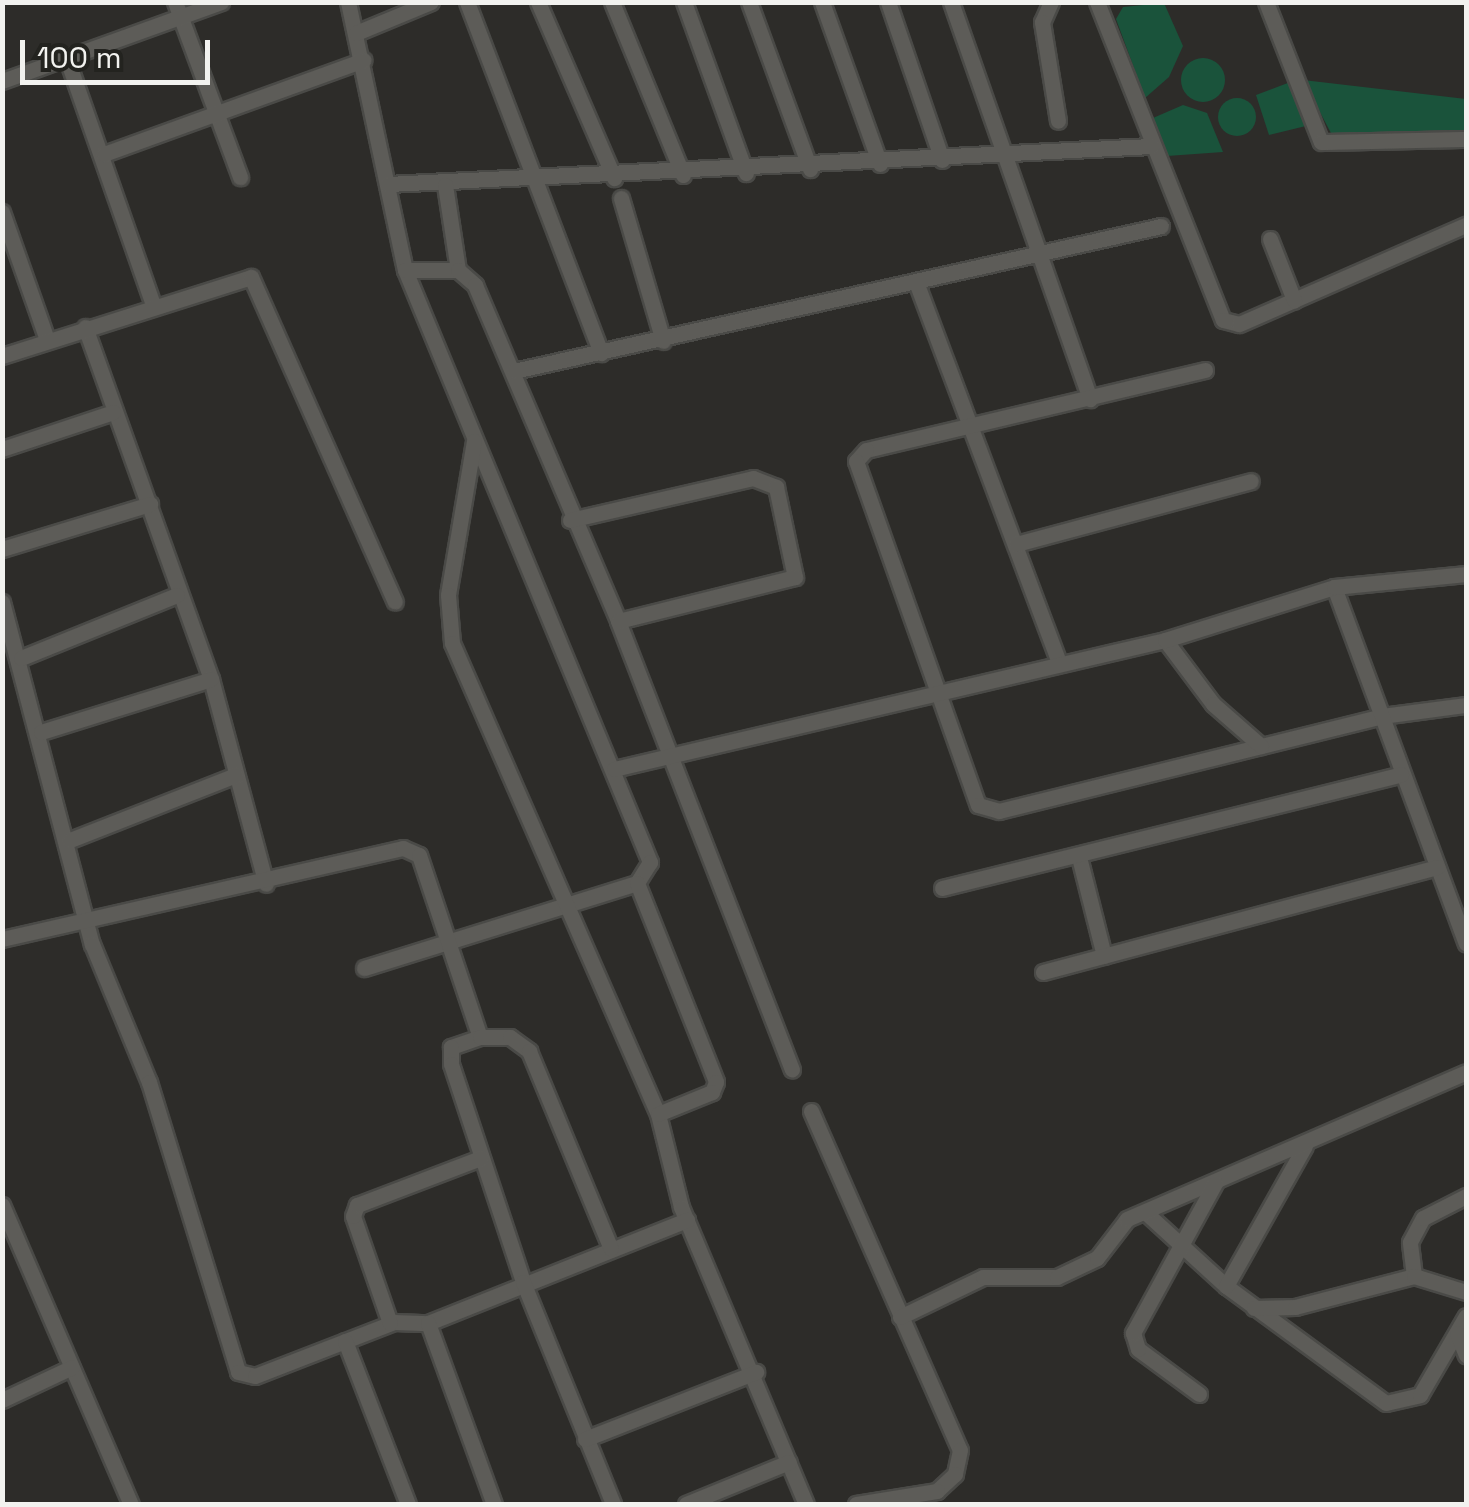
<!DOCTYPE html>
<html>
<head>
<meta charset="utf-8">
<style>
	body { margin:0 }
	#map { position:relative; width:1469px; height:1507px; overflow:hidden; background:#2d2c29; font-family:"Space Grotesk",sans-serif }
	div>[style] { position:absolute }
	.green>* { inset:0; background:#1a533b }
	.round { border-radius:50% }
	.roads { filter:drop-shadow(2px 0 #4a4a47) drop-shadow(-2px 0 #4a4a47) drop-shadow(0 2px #4a4a47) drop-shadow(0 -2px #4a4a47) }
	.street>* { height:15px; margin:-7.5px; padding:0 7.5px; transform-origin:7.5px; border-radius:7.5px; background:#5d5c58 }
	span { translate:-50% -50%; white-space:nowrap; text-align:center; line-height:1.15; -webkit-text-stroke:8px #23231f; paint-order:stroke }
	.frame { position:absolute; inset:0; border:5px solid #f2f2ef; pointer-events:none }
	.scale { position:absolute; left:20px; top:40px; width:190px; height:45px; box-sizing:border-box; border:5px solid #f2f2ef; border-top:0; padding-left:12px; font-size:30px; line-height:35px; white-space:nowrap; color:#f2f2ef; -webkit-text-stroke:8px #23231f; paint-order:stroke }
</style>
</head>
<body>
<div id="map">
	<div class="green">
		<i style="clip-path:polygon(1164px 3px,1183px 46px,1169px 77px,1145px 98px,1116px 19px,1123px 7px)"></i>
		<i class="round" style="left:1181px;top:58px;width:44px;height:44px"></i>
		<i style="clip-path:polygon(1303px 80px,1466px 99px,1466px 130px,1332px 135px)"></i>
		<i style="clip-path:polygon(1293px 81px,1310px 125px,1269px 135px,1256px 95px)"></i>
		<i class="round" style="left:1218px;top:98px;width:38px;height:38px"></i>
		<i style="clip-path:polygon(1183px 105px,1207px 113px,1223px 152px,1167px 156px,1153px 118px)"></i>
	</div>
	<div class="roads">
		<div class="street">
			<i style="left:175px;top:2px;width:187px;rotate:69.6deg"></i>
			<i style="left:348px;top:2px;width:274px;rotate:78deg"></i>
			<i style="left:405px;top:270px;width:641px;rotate:67.52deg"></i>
			<i style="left:650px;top:862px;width:25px;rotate:122deg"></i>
			<i style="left:637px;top:883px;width:286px;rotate:162.7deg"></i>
			<i style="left:467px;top:2px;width:376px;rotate:69.1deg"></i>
			<i style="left:538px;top:2px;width:192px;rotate:66.6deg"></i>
			<i style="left:612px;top:2px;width:187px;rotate:67.7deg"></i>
			<i style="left:684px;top:2px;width:182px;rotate:70.1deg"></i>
			<i style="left:749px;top:2px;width:178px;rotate:69.9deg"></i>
			<i style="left:822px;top:2px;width:172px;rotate:70.3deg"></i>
			<i style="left:888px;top:2px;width:167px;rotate:71.1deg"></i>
			<i style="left:951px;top:2px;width:421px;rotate:70.7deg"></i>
			<i style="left:1051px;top:2px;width:22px;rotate:114deg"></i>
			<i style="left:1042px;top:22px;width:100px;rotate:80.8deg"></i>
			<i style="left:1097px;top:2px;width:342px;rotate:68.4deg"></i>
			<i style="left:1223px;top:320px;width:16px;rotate:14deg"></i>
			<i style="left:1239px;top:324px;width:248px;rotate:-23.6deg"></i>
			<i style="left:1266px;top:2px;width:150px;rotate:68.6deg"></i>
			<i style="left:1321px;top:142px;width:145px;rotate:-1.2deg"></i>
			<i style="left:356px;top:33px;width:81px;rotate:-22.5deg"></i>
			<i style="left:67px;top:59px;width:261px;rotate:70.7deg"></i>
			<i style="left:2px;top:81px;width:233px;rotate:-19.8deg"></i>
			<i style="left:104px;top:154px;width:276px;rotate:-19.9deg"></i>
			<i style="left:388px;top:184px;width:765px;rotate:-2.85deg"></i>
			<i style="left:445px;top:185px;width:86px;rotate:81.3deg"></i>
			<i style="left:621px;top:198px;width:149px;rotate:73.6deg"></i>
			<i style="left:2px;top:212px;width:136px;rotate:70.6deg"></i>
			<i style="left:1270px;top:239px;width:66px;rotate:68.5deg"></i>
			<i style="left:405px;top:270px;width:53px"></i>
			<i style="left:458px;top:270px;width:23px;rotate:41deg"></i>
			<i style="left:475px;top:285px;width:365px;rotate:66.9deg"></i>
			<i style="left:618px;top:621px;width:481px;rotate:68.8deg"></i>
			<i style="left:916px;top:282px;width:406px;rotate:69.4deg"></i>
			<i style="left:85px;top:327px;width:374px;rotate:70.3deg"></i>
			<i style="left:211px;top:679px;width:212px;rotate:75deg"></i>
			<i style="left:2px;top:356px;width:261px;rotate:-17.6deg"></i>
			<i style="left:251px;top:277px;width:355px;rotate:66.1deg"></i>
			<i style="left:1205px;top:370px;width:348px;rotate:166.7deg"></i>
			<i style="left:866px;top:450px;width:15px;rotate:132deg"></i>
			<i style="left:856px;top:461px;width:365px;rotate:70.5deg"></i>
			<i style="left:978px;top:805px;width:22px;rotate:16deg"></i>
			<i style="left:999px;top:811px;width:395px;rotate:-13.9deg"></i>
			<i style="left:1382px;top:716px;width:85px;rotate:-7.5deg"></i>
			<i style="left:514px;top:371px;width:663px;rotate:-12.63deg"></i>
			<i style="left:474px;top:441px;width:156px;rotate:99.6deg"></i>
			<i style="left:448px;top:595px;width:48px;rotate:85.2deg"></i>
			<i style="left:452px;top:643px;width:514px;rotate:66.38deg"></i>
			<i style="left:658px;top:1114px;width:96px;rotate:76.1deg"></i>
			<i style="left:681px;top:1207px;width:322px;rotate:67.2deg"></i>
			<i style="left:2px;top:449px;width:117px;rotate:-18.4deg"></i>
			<i style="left:570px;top:520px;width:188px;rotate:-12.9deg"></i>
			<i style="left:753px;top:478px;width:25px;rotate:21deg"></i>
			<i style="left:776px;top:487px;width:92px;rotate:78.1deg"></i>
			<i style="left:795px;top:577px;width:182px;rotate:166deg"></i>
			<i style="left:1016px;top:544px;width:243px;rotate:-15deg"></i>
			<i style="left:2px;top:549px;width:155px;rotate:-16.9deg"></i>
			<i style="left:1334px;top:587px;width:380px;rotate:69.7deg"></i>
			<i style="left:2px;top:602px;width:354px;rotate:75.3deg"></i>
			<i style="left:92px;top:944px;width:149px;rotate:67.6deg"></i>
			<i style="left:149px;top:1082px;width:303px;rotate:72.9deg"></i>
			<i style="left:238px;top:1372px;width:17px;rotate:13deg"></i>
			<i style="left:255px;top:1376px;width:149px;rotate:-21.2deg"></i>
			<i style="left:394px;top:1322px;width:34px;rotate:2deg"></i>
			<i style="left:428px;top:1323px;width:279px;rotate:-21.7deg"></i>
			<i style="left:1165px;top:640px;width:80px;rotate:53.1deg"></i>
			<i style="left:1213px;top:704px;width:64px;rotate:41.2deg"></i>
			<i style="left:21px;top:658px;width:168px;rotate:-22deg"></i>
			<i style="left:41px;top:732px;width:178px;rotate:-17.3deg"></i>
			<i style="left:614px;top:769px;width:566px;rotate:-13.18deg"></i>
			<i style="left:1165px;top:640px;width:177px;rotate:-17.4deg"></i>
			<i style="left:1334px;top:587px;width:133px;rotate:-5.6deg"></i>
			<i style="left:70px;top:840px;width:178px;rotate:-21.4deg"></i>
			<i style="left:1079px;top:857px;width:102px;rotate:75.8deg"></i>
			<i style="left:637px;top:883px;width:214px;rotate:68.3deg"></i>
			<i style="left:716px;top:1082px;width:11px;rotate:112deg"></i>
			<i style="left:712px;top:1092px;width:58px;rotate:157.8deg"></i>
			<i style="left:942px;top:888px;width:473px;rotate:-13.9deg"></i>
			<i style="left:2px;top:939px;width:411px;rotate:-12.8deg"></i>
			<i style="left:403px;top:848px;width:17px;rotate:24deg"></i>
			<i style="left:419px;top:855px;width:192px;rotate:71.5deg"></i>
			<i style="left:480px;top:1037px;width:31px;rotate:161deg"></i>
			<i style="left:451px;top:1047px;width:17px;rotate:90deg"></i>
			<i style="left:451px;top:1064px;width:230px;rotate:71.7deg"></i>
			<i style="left:523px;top:1282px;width:240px;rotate:67.9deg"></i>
			<i style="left:1043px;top:972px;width:408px;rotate:-14.9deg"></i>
			<i style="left:480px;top:1037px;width:30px"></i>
			<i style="left:510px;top:1037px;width:24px;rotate:36deg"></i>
			<i style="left:529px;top:1051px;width:214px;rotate:67.5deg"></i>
			<i style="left:811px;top:1111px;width:370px;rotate:66.3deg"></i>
			<i style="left:960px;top:1450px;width:25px;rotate:102deg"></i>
			<i style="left:955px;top:1474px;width:25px;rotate:137deg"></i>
			<i style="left:937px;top:1491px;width:82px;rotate:170.9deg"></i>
			<i style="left:2px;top:1205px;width:326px;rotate:66.7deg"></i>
			<i style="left:1145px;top:1212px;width:110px;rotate:42.4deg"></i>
			<i style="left:1226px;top:1286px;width:198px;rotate:36.2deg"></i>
			<i style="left:1386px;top:1403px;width:35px;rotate:-13deg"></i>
			<i style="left:1420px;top:1395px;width:91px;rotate:-59.8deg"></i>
			<i style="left:1414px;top:1276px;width:34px;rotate:-97deg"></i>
			<i style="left:1410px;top:1242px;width:27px;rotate:-62deg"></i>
			<i style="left:1423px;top:1218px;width:48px;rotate:-27.1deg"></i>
			<i style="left:1226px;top:1286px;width:161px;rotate:-60.6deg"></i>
			<i style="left:1254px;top:1308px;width:41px;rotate:-1.4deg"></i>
			<i style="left:1295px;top:1307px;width:123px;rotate:-14.6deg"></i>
			<i style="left:1414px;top:1276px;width:54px;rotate:17.1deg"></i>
			<i style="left:900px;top:1317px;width:92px;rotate:-25.7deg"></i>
			<i style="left:983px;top:1277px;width:74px"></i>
			<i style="left:1057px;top:1277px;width:44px;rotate:-25.4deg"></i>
			<i style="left:1097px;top:1258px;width:49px;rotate:-52.4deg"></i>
			<i style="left:1127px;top:1219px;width:369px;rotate:-23.4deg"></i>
			<i style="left:390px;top:1323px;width:113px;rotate:-109.1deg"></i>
			<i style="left:353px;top:1216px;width:12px;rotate:-70deg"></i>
			<i style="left:357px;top:1205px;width:133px;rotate:-20.8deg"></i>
			<i style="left:428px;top:1323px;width:193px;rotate:70deg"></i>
			<i style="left:1457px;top:1333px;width:24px;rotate:68deg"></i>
			<i style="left:345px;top:1341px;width:175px;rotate:68.9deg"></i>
			<i style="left:1199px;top:1394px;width:76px;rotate:-143.6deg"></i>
			<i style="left:1138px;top:1349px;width:17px;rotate:-107deg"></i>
			<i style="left:1133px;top:1333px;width:171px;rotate:-61.3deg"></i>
			<i style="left:2px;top:1400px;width:77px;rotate:-25.2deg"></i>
			<i style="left:585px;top:1439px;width:184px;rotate:-21.4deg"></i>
			<i style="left:686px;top:1504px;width:111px;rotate:-22.2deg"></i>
		</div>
	</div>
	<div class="frame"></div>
	<div class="scale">100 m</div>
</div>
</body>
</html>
